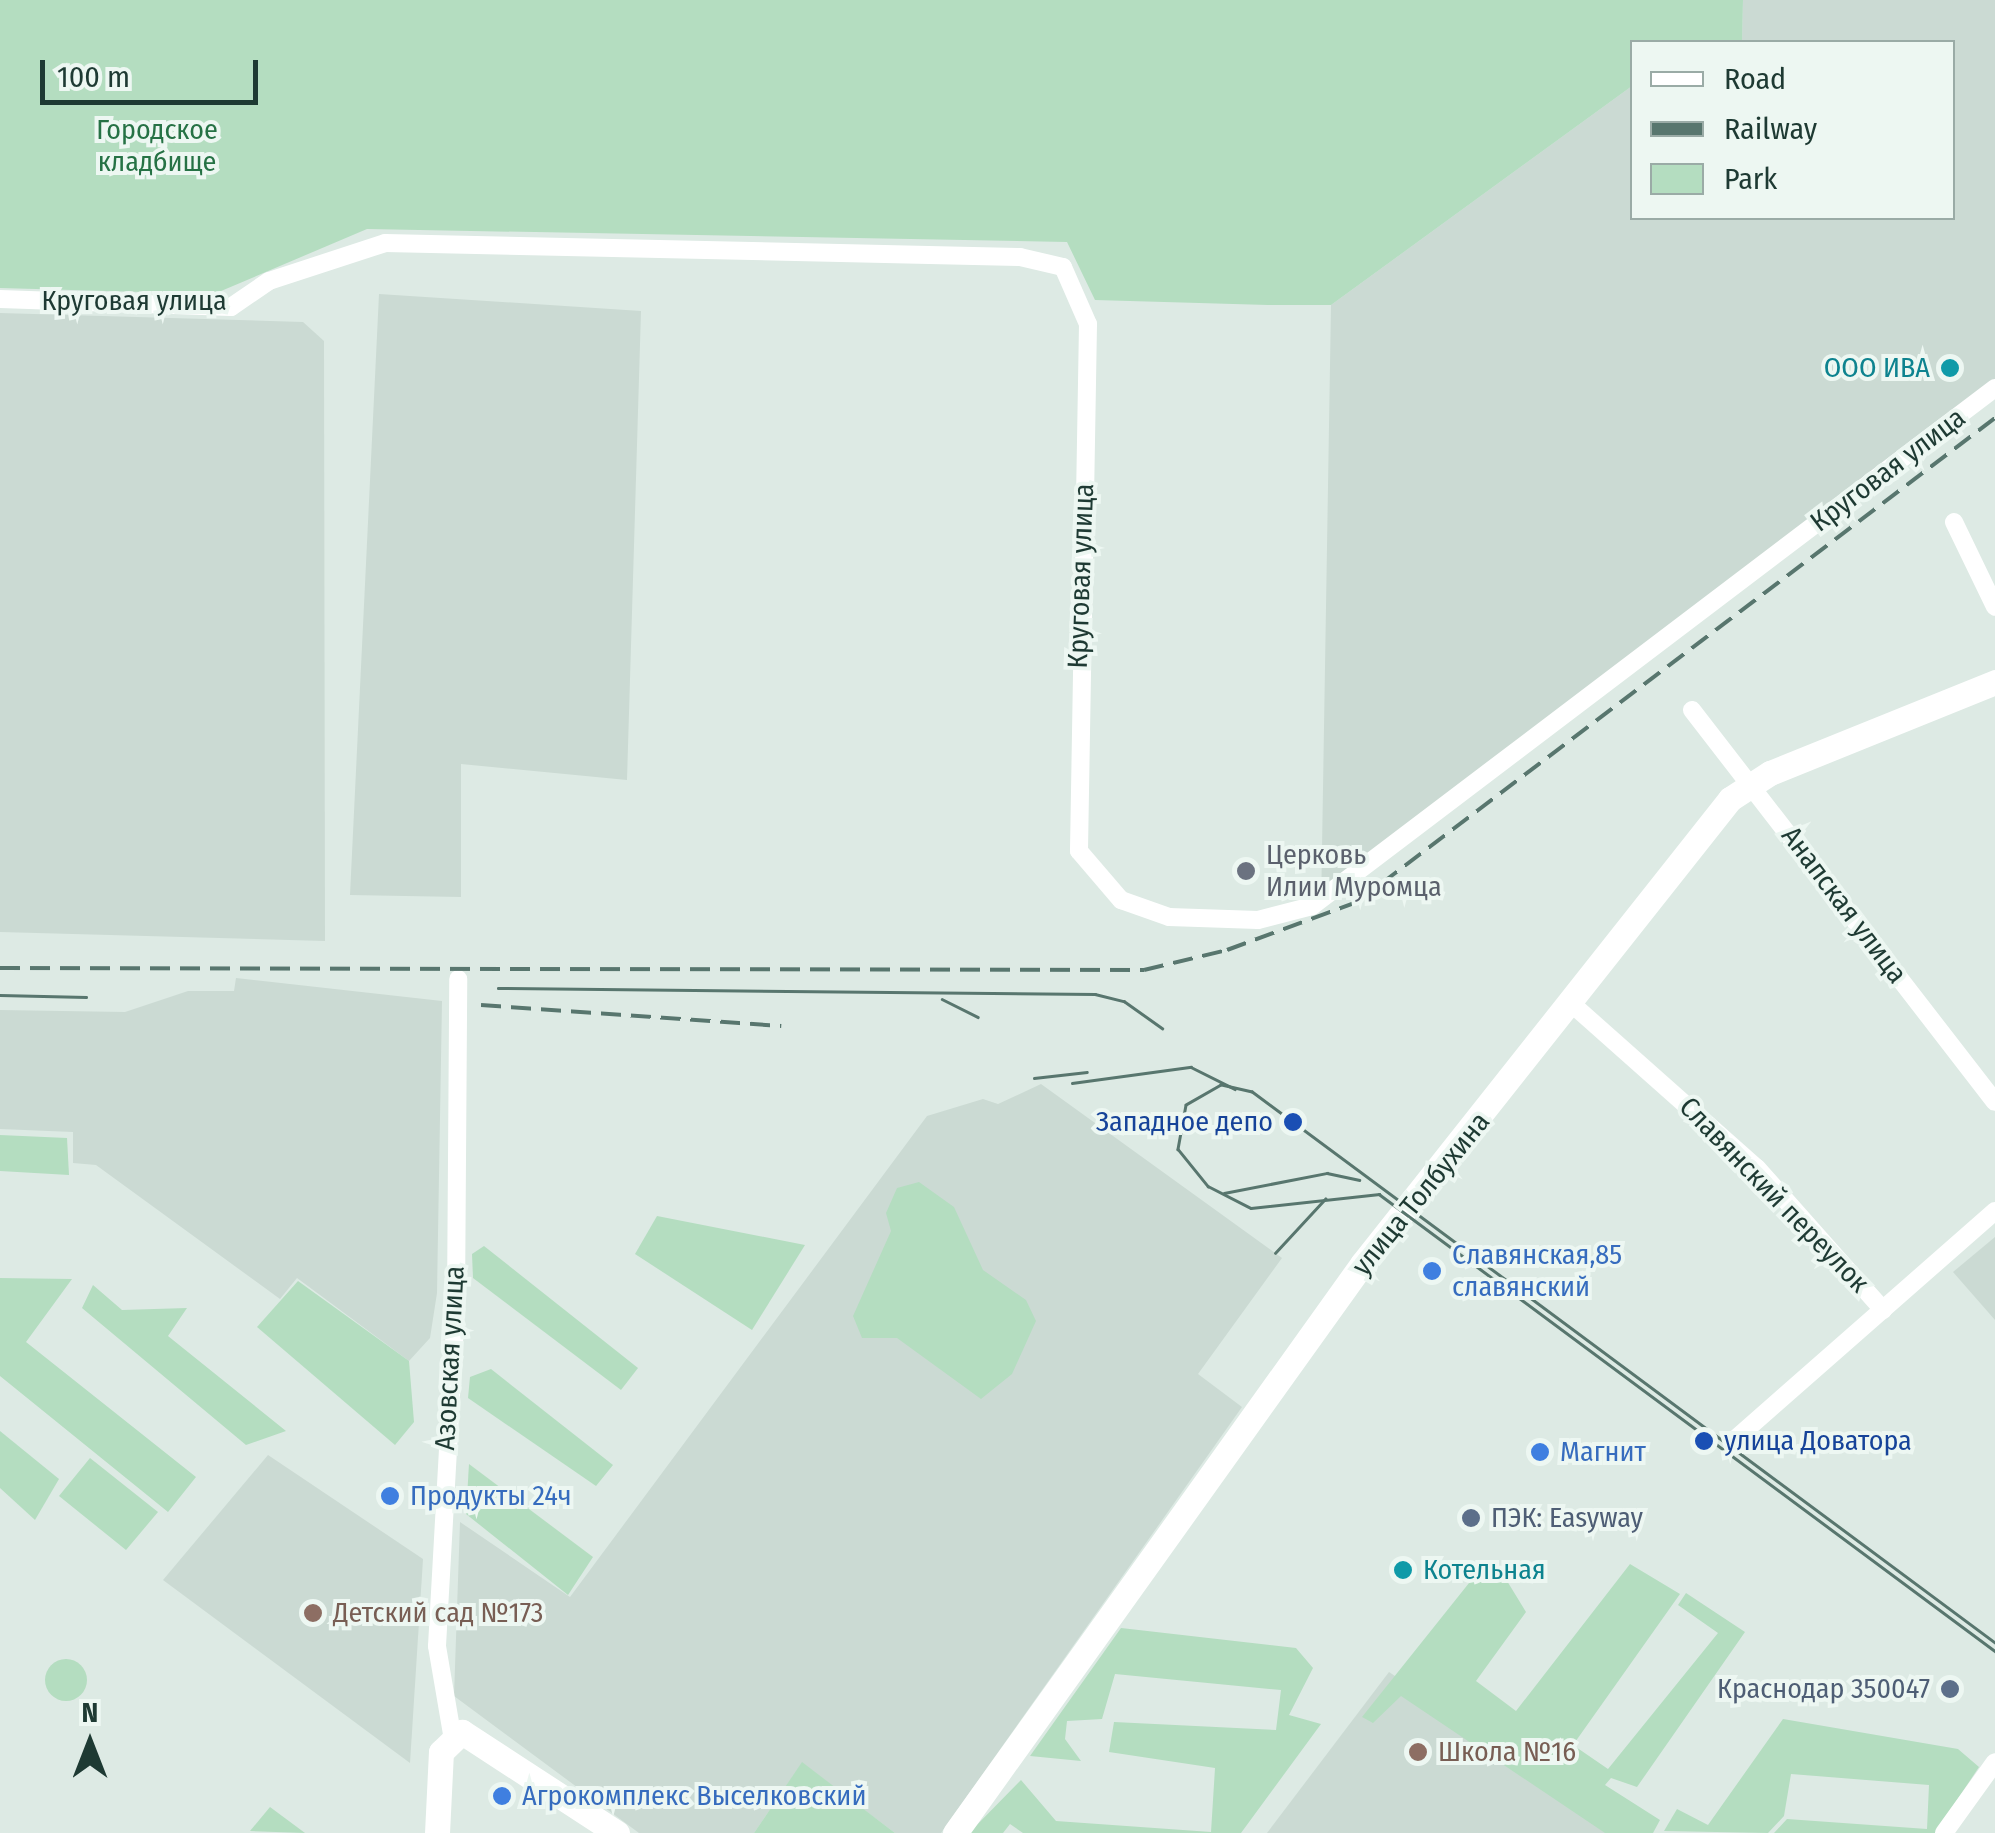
<!DOCTYPE html>
<html>
<head>
<meta charset="utf-8">
<style>
	body { margin:0 }
	#map { position:relative; width:1995px; height:1833px; overflow:hidden; background:#ddeae4; font-family:"Fira Sans Condensed",sans-serif }
	div>[style] { position:absolute }
	.built>* { inset:0; background:#cbdad3 }
	.green>* { inset:0; background:#b4ddc0 }
	.round { border-radius:50% }
	.street>* { height:18px; margin:-9px; padding:0 9px; transform-origin:9px; border-radius:9px; background:#fff }
	.secondary>* { height:25px; margin:-12.5px; padding:0 12.5px; transform-origin:12.5px; border-radius:12.5px; background:#fff }
	.tram>* { height:2.5px; margin:-1.25px; padding:0 1.25px; transform-origin:1.25px; border-radius:1.25px; background:#58766e }
	.rail>* { height:4px; margin-top:-2px; transform-origin:0; background:repeating-linear-gradient(90deg,#58766e 0 20px,transparent 0 30px) }
	.dots>* { width:28px; height:28px; translate:-50% -50%; box-sizing:border-box; border:5px solid #edf7f2; border-radius:50% }
	span { translate:-50% -50%; white-space:nowrap; text-align:center; line-height:1.15; -webkit-text-stroke:8px #edf7f2; paint-order:stroke }
	.park-label { font-size:28px; color:#267245 }
	.street-label { font-size:28px; color:#1e3a33 }
	.culture-label { font-size:28px; color:#0d838f }
	.right { translate:-100% -50%; text-align:right }
	.left { translate:0 -50%; text-align:left }
	.worship-label { font-size:28px; color:#5b616d }
	.transit-label { font-size:28px; color:#164399 }
	.shop-label { font-size:28px; color:#366cbe }
	.service-label { font-size:28px; color:#4e5e75 }
	.education-label { font-size:28px; color:#785e54 }
	.legend { position:absolute; left:1630px; top:40px; width:325px; height:180px; box-sizing:border-box; background:#edf7f2; border:2px solid #9aaba6; margin:0; padding:12px 18px; list-style:none; font-size:30px; color:#1e3a33 }
	.legend li { display:flex; align-items:center; gap:20px; height:50px }
	.legend b { width:50px; border:2px solid #9aaba6 }
	.north { position:absolute; left:40px; top:1693px; width:100px; height:100px; -webkit-text-stroke:8px #edf7f2; paint-order:stroke; rotate:0deg; font-size:28px; font-weight:700; line-height:40px; text-align:center; color:#1e3a33 }
	.north::after { content:''; display:block; margin:auto; width:35px; height:45px; background:#1e3a33; clip-path:polygon(50% 0,100% 100%,50% 72%,0 100%) }
	.scale { position:absolute; left:40px; top:60px; width:218px; height:45px; box-sizing:border-box; border:5px solid #1e3a33; border-top:0; padding-left:12px; font-size:30px; line-height:35px; white-space:nowrap; color:#1e3a33; -webkit-text-stroke:8px #edf7f2; paint-order:stroke }
</style>
</head>
<body>
<div id="map">
	<div class="built">
		<i style="clip-path:polygon(1743px 0,1995px 0,1995px 397px,1321px 909px,1331px 305px,1632px 86px,1632px 218px,1952px 218px,1952px 42px,1693px 42px,1742px 41px)"></i>
		<i style="clip-path:polygon(379px 294px,641px 311px,627px 780px,461px 764px,461px 897px,350px 895px)"></i>
		<i style="clip-path:polygon(0 313px,303px 322px,324px 341px,325px 941px,0 932px)"></i>
		<i style="clip-path:polygon(236px 978px,442px 1001px,437px 1293px,430px 1338px,409px 1361px,297px 1278px,280px 1299px,96px 1165px,73px 1163px,73px 1132px,0 1129px,0 1010px,125px 1012px,188px 991px,234px 991px)"></i>
		<i style="clip-path:polygon(1041px 1084px,1282px 1258px,1198px 1374px,1242px 1407px,941px 1833px,895px 1833px,802px 1763px,754px 1833px,639px 1833px,454px 1696px,460px 1522px,570px 1597px,927px 1116px,983px 1099px,998px 1104px)"></i>
		<i style="clip-path:polygon(1995px 1237px,1995px 1320px,1953px 1272px)"></i>
		<i style="clip-path:polygon(268px 1455px,423px 1559px,410px 1763px,163px 1580px)"></i>
		<i style="clip-path:polygon(1389px 1672px,1629px 1833px,1267px 1833px)"></i>
	</div>
	<div class="green">
		<i style="clip-path:polygon(0 0,1743px 0,1742px 42px,1632px 42px,1632px 86px,1331px 305px,1268px 305px,1095px 300px,1067px 242px,367px 229px,214px 294px,0 288px)"></i>
		<i style="clip-path:polygon(0 1135px,67px 1138px,69px 1175px,0 1171px)"></i>
		<i style="clip-path:polygon(919px 1182px,954px 1207px,983px 1270px,1026px 1300px,1036px 1321px,1012px 1374px,981px 1399px,897px 1338px,862px 1338px,853px 1316px,891px 1231px,886px 1213px,897px 1188px)"></i>
		<i style="clip-path:polygon(657px 1216px,805px 1245px,752px 1330px,635px 1254px)"></i>
		<i style="clip-path:polygon(484px 1246px,638px 1368px,621px 1390px,473px 1278px,472px 1254px)"></i>
		<i style="clip-path:polygon(0 1278px,72px 1279px,26px 1342px,196px 1477px,168px 1512px,0 1376px)"></i>
		<i style="clip-path:polygon(298px 1281px,409px 1361px,414px 1422px,395px 1445px,257px 1327px)"></i>
		<i style="clip-path:polygon(93px 1285px,122px 1310px,187px 1308px,168px 1336px,286px 1431px,246px 1445px,82px 1308px)"></i>
		<i style="clip-path:polygon(491px 1369px,613px 1465px,596px 1486px,468px 1398px,470px 1377px)"></i>
		<i style="clip-path:polygon(0 1431px,59px 1479px,35px 1520px,0 1488px)"></i>
		<i style="clip-path:polygon(90px 1458px,158px 1512px,126px 1550px,59px 1496px)"></i>
		<i style="clip-path:polygon(469px 1464px,593px 1557px,568px 1595px,466px 1514px)"></i>
		<i style="clip-path:polygon(1630px 1564px,1680px 1594px,1573px 1745px,1608px 1769px,1718px 1633px,1678px 1605px,1686px 1593px,1745px 1632px,1637px 1787px,1611px 1778px,1605px 1785px,1660px 1820px,1653px 1833px,1605px 1833px,1401px 1696px,1373px 1723px,1362px 1717px,1481px 1568px,1504px 1576px,1526px 1612px,1476px 1681px,1516px 1711px)"></i>
		<i style="clip-path:polygon(1121px 1628px,1296px 1648px,1313px 1668px,1289px 1715px,1321px 1724px,1241px 1833px,1023px 1833px,1010px 1824px,1003px 1833px,969px 1833px,1021px 1780px,1056px 1821px,1211px 1832px,1215px 1768px,1109px 1752px,1114px 1722px,1276px 1730px,1281px 1690px,1115px 1674px,1102px 1719px,1067px 1721px,1065px 1739px,1081px 1761px,1030px 1756px)"></i>
		<i class="round" style="left:45px;top:1659px;width:42px;height:42px"></i>
		<i style="clip-path:polygon(1783px 1719px,1958px 1749px,1979px 1767px,1935px 1833px,1774px 1833px,1787px 1819px,1927px 1829px,1929px 1785px,1791px 1774px,1784px 1816px,1768px 1833px,1664px 1831px,1677px 1809px,1708px 1825px)"></i>
		<i style="clip-path:polygon(802px 1762px,895px 1833px,754px 1833px)"></i>
		<i style="clip-path:polygon(270px 1807px,305px 1833px,250px 1831px)"></i>
	</div>
	<div class="street">
		<i style="left:0;top:299px;width:231px;rotate:2deg"></i>
		<i style="left:231px;top:307px;width:46px;rotate:-34.4deg"></i>
		<i style="left:269px;top:281px;width:122px;rotate:-18.1deg"></i>
		<i style="left:385px;top:243px;width:635px;rotate:1.26deg"></i>
		<i style="left:1020px;top:257px;width:44px;rotate:13.1deg"></i>
		<i style="left:1063px;top:267px;width:62px;rotate:66.3deg"></i>
		<i style="left:1088px;top:324px;width:527px;rotate:90.98deg"></i>
		<i style="left:1079px;top:851px;width:65px;rotate:49.4deg"></i>
		<i style="left:1121px;top:900px;width:51px;rotate:19.5deg"></i>
		<i style="left:1169px;top:917px;width:89px;rotate:1.9deg"></i>
		<i style="left:1258px;top:920px;width:56px;rotate:-14.5deg"></i>
		<i style="left:1312px;top:906px;width:857px;rotate:-37.18deg"></i>
		<i style="left:1954px;top:522px;width:94px;rotate:64.2deg"></i>
		<i style="left:1692px;top:710px;width:495px;rotate:52.3deg"></i>
		<i style="left:1572px;top:1004px;width:247px;rotate:41.6deg"></i>
		<i style="left:1757px;top:1168px;width:190px;rotate:48.4deg"></i>
		<i style="left:1732px;top:1442px;width:350px;rotate:-41.3deg"></i>
		<i style="left:452px;top:1734px;width:89px;rotate:-99.7deg"></i>
		<i style="left:437px;top:1646px;width:344px;rotate:-86.8deg"></i>
		<i style="left:456px;top:1303px;width:324px;rotate:-89.6deg"></i>
		<i style="left:1944px;top:1833px;width:87px;rotate:-54.3deg"></i>
	</div>
	<div class="secondary">
		<i style="left:437px;top:1833px;width:81px;rotate:-87.2deg"></i>
		<i style="left:441px;top:1752px;width:29px;rotate:-44deg"></i>
		<i style="left:462px;top:1732px;width:185px;rotate:33.1deg"></i>
		<i style="left:955px;top:1833px;width:700px;rotate:-54.42deg"></i>
		<i style="left:1362px;top:1264px;width:593px;rotate:-51.64deg"></i>
		<i style="left:1730px;top:799px;width:48px;rotate:-33deg"></i>
		<i style="left:1770px;top:773px;width:243px;rotate:-22deg"></i>
	</div>
	<div class="tram">
		<i style="left:498px;top:988px;width:597px;rotate:0.58deg"></i>
		<i style="left:1095px;top:994px;width:30px;rotate:14deg"></i>
		<i style="left:1124px;top:1001px;width:47px;rotate:35.4deg"></i>
		<i style="left:0;top:995px;width:86px;rotate:1.3deg"></i>
		<i style="left:942px;top:999px;width:40px;rotate:26.6deg"></i>
		<i style="left:1034px;top:1078px;width:53px;rotate:-6.5deg"></i>
		<i style="left:1072px;top:1083px;width:120px;rotate:-7.7deg"></i>
		<i style="left:1191px;top:1067px;width:49px;rotate:26.6deg"></i>
		<i style="left:1224px;top:1193px;width:105px;rotate:-11deg"></i>
		<i style="left:1327px;top:1173px;width:33px;rotate:12deg"></i>
		<i style="left:1275px;top:1253px;width:74px;rotate:-47.2deg"></i>
		<i style="left:1995px;top:1643px;width:925px;rotate:-143.44deg"></i>
		<i style="left:1252px;top:1092px;width:32px;rotate:-167deg"></i>
		<i style="left:1221px;top:1085px;width:40px;rotate:150.3deg"></i>
		<i style="left:1186px;top:1105px;width:45px;rotate:100.3deg"></i>
		<i style="left:1178px;top:1149px;width:48px;rotate:51deg"></i>
		<i style="left:1208px;top:1186px;width:48px;rotate:27.1deg"></i>
		<i style="left:1251px;top:1208px;width:129px;rotate:-6.2deg"></i>
		<i style="left:1379px;top:1194px;width:767px;rotate:36.57deg"></i>
	</div>
	<div class="rail">
		<i style="left:0;top:968px;width:1144px;rotate:0.1deg"></i>
		<i style="left:1144px;top:970px;width:85px;rotate:-13.5deg"></i>
		<i style="left:1227px;top:950px;width:139px;rotate:-20.3deg"></i>
		<i style="left:1357px;top:902px;width:801px;rotate:-37.18deg"></i>
		<i style="left:481px;top:1005px;width:301px;rotate:4deg"></i>
	</div>
	<div class="dots">
		<i style="left:1950px;top:368px;background:#0f9aa8"></i>
		<i style="left:1246px;top:871px;background:#6b7280"></i>
		<i style="left:1293px;top:1122px;background:#1a4fb4"></i>
		<i style="left:1432px;top:1271px;background:#3f7fe0"></i>
		<i style="left:1704px;top:1441px;background:#1a4fb4"></i>
		<i style="left:1540px;top:1452px;background:#3f7fe0"></i>
		<i style="left:390px;top:1496px;background:#3f7fe0"></i>
		<i style="left:1471px;top:1518px;background:#5c6f8a"></i>
		<i style="left:1403px;top:1570px;background:#0f9aa8"></i>
		<i style="left:313px;top:1613px;background:#8d6e63"></i>
		<i style="left:1950px;top:1689px;background:#5c6f8a"></i>
		<i style="left:1418px;top:1752px;background:#8d6e63"></i>
		<i style="left:502px;top:1796px;background:#3f7fe0"></i>
	</div>
	<div class="park-label">
		<span style="left:157px;top:146px">Городское<br>кладбище</span>
	</div>
	<div class="street-label">
		<span style="left:134px;top:301px">Круговая улица</span>
		<span style="left:1888px;top:470px;rotate:-37deg">Круговая улица</span>
		<span style="left:1081px;top:576px;rotate:-88deg">Круговая улица</span>
		<span style="left:1844px;top:905px;rotate:53deg">Анапская улица</span>
		<span style="left:1421px;top:1194px;rotate:-51deg">улица Толбухина</span>
		<span style="left:1774px;top:1195px;rotate:46deg">Славянский переулок</span>
		<span style="left:450px;top:1358px;rotate:-87deg">Азовская улица</span>
	</div>
	<div class="culture-label">
		<span class="right" style="left:1930px;top:368px">ООО ИВА</span>
		<span class="left" style="left:1423px;top:1570px">Котельная</span>
	</div>
	<div class="worship-label">
		<span class="left" style="left:1266px;top:871px">Церковь<br>Илии Муромца</span>
	</div>
	<div class="transit-label">
		<span class="right" style="left:1273px;top:1122px">Западное депо</span>
		<span class="left" style="left:1724px;top:1441px">улица Доватора</span>
	</div>
	<div class="shop-label">
		<span class="left" style="left:1452px;top:1271px">Славянская,85<br>славянский</span>
		<span class="left" style="left:1560px;top:1452px">Магнит</span>
		<span class="left" style="left:410px;top:1496px">Продукты 24ч</span>
		<span class="left" style="left:522px;top:1796px">Агрокомплекс Выселковский</span>
	</div>
	<div class="service-label">
		<span class="left" style="left:1491px;top:1518px">ПЭК: Easyway</span>
		<span class="right" style="left:1930px;top:1689px">Краснодар 350047</span>
	</div>
	<div class="education-label">
		<span class="left" style="left:333px;top:1613px">Детский cад №173</span>
		<span class="left" style="left:1438px;top:1752px">Школа №16</span>
	</div>
	<ul class="legend">
	<li><b style="height:12px;background:#fff"></b>Road</li>
	<li><b style="height:12px;background:#58766e"></b>Railway</li>
	<li><b style="height:28px;background:#b4ddc0"></b>Park</li>
	</ul>
	<div class="north">N</div>
	<div class="scale">100 m</div>
</div>
</body>
</html>
